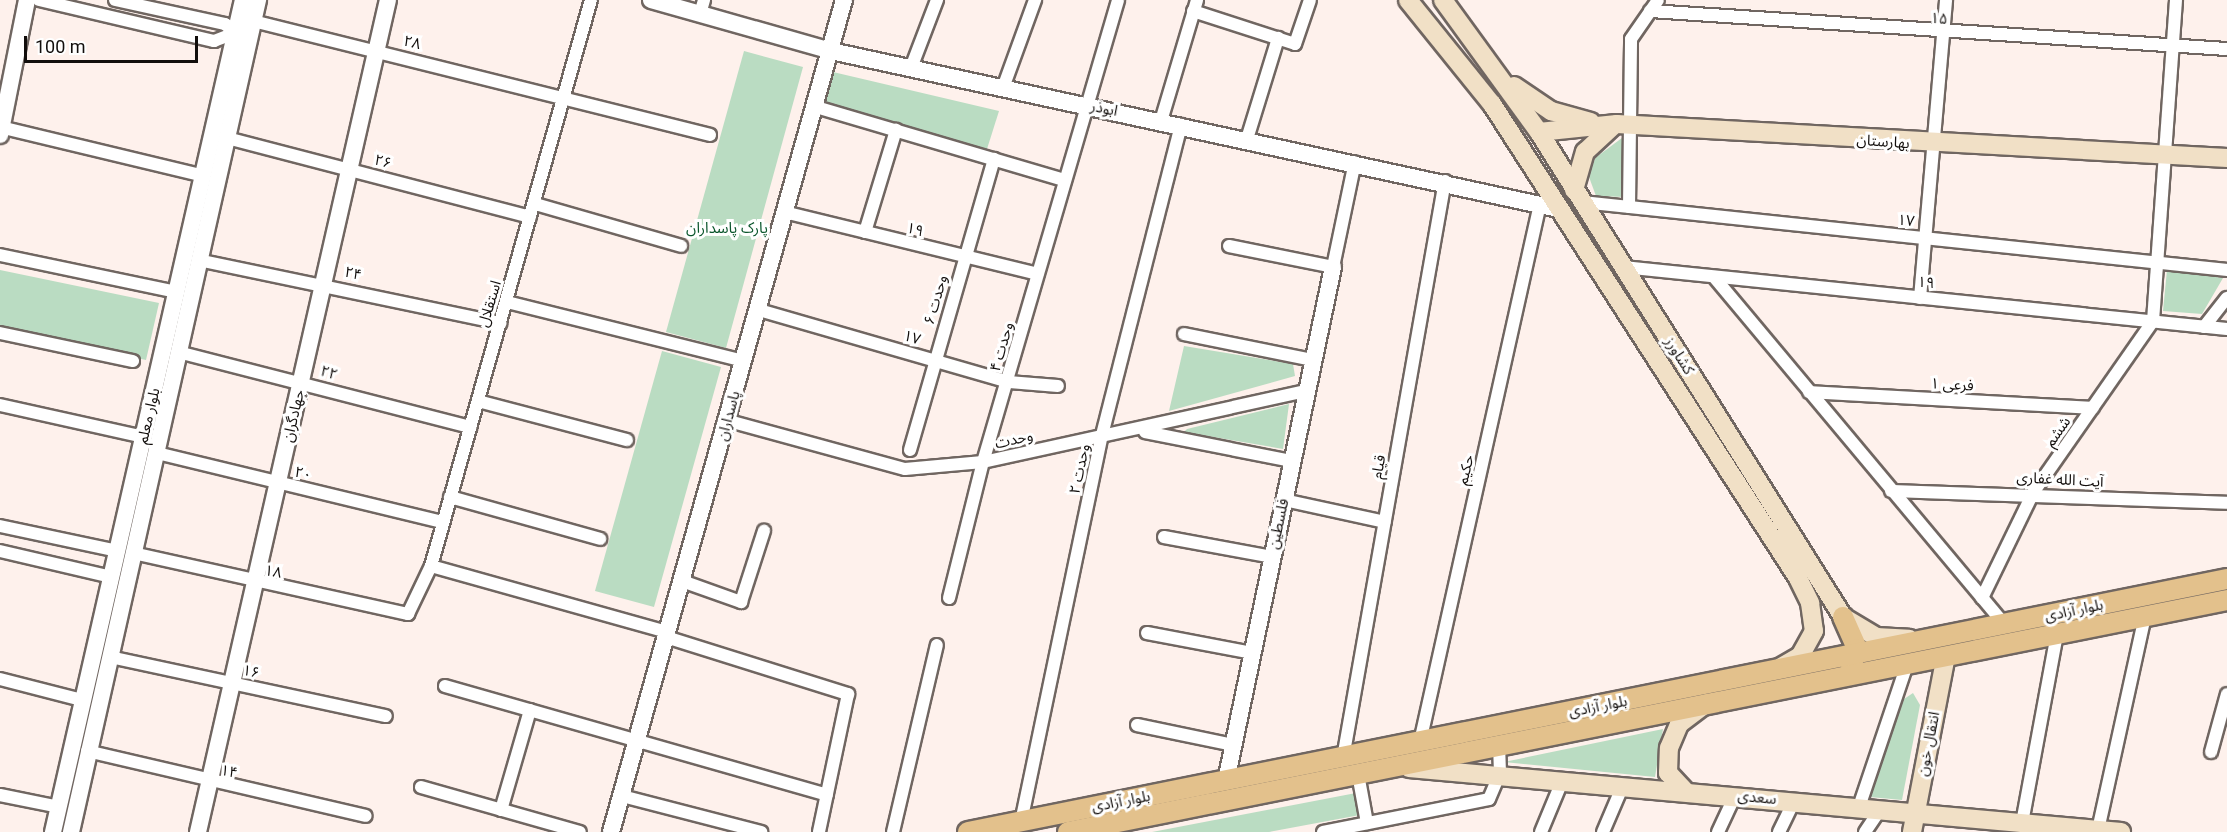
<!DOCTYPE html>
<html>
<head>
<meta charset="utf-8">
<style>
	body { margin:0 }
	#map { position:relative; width:2227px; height:832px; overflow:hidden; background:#fef1ec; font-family:Roboto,"Noto Sans Arabic",sans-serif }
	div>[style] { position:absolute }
	.green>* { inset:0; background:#badcc2 }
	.roads { filter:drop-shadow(2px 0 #706661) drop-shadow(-2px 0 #706661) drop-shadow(0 2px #706661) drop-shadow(0 -2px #706661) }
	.minor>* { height:12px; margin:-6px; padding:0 6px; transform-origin:6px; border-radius:6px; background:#fff }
	.tertiary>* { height:16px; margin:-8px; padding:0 8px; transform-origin:8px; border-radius:8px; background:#fff }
	.secondary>* { height:18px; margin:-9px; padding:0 9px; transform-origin:9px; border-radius:9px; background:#f1e0c6 }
	.primary>* { height:20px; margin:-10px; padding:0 10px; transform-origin:10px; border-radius:10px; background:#e3c18c }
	span { translate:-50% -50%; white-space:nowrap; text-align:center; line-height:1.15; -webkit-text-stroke:6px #fff; paint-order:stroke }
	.street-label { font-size:15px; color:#120e0c }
	.park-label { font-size:15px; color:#0a552b }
	.scale { position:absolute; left:24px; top:36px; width:174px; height:27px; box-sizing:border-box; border:3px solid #120e0c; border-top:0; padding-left:8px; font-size:18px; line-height:21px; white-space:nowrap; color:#120e0c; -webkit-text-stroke:4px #fff; paint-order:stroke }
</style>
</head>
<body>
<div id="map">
	<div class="green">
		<i style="clip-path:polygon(744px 51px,803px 67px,726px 348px,666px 332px)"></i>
		<i style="clip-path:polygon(833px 72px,999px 111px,987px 149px,824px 102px)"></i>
		<i style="clip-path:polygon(1626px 135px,1625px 197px,1596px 196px,1589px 177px,1595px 158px)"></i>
		<i style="clip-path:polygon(0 270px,159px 303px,146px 360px,0 329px)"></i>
		<i style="clip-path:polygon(2167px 270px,2223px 278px,2202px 314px,2163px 311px)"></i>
		<i style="clip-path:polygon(1184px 346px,1293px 364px,1295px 376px,1169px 411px)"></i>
		<i style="clip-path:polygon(662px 351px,721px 367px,654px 607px,595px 591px)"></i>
		<i style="clip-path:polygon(1289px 404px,1283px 449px,1184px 432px,1187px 429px)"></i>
		<i style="clip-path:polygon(1913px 693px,1920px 705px,1902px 800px,1870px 797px,1904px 699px)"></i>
		<i style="clip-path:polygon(1663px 729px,1655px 777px,1504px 762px)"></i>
		<i style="clip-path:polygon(1356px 793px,1360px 815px,1269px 832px,1152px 832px)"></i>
	</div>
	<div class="roads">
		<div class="minor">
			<i style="left:39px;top:0;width:180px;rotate:13.2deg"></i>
			<i style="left:214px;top:41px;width:22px;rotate:-21deg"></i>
			<i style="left:115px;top:0;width:113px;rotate:12.3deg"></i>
			<i style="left:225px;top:24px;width:13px;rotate:42deg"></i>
			<i style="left:1193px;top:11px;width:107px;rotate:17.9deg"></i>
			<i style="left:1295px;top:44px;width:46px;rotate:-71.2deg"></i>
			<i style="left:1650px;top:11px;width:578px;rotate:3.77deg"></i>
			<i style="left:700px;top:14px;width:15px;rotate:-74deg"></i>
			<i style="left:253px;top:21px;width:471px;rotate:14deg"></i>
			<i style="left:911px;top:68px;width:73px;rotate:-69.1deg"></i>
			<i style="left:1003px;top:88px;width:94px;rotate:-70deg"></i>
			<i style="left:816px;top:107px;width:259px;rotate:16.4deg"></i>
			<i style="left:1161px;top:121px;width:126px;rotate:-73.4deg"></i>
			<i style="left:0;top:127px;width:210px;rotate:13.5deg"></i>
			<i style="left:227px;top:138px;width:313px;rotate:14.6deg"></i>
			<i style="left:1247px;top:139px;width:106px;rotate:-72.9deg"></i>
			<i style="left:1582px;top:202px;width:649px;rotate:6.02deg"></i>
			<i style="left:535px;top:204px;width:152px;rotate:16deg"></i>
			<i style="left:1629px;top:207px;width:168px;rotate:-89.3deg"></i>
			<i style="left:1631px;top:39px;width:47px;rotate:-55.3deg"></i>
			<i style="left:784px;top:212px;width:261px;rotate:13.7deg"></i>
			<i style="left:865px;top:232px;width:107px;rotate:-73.1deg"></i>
			<i style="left:1229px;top:246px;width:106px;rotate:11.4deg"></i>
			<i style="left:1333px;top:267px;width:107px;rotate:-78.2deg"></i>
			<i style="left:0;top:255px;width:181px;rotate:11.8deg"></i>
			<i style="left:198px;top:260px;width:309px;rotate:11.8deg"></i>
			<i style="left:1623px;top:267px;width:607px;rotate:5.86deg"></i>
			<i style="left:1714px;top:277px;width:455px;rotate:50.1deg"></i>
			<i style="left:1920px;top:298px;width:299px;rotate:-85deg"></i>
			<i style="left:507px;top:302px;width:244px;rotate:14deg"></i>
			<i style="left:759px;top:310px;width:259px;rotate:16.1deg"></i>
			<i style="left:1008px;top:382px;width:50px;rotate:4.6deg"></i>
			<i style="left:2204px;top:327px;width:37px;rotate:-52deg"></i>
			<i style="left:0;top:333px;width:136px;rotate:11.9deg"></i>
			<i style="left:1184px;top:334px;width:132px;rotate:11.4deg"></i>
			<i style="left:178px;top:352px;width:302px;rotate:14.4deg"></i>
			<i style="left:1809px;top:392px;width:284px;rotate:3.2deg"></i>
			<i style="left:478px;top:401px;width:154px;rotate:14.7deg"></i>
			<i style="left:0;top:405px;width:148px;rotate:12.5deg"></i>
			<i style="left:729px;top:421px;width:182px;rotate:15.3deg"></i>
			<i style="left:905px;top:469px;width:78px;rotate:-5.1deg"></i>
			<i style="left:983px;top:462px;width:332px;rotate:-12.4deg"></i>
			<i style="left:1145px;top:432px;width:150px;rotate:11.2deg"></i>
			<i style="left:910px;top:450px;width:303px;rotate:-73.9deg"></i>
			<i style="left:157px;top:453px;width:294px;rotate:13.6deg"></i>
			<i style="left:1891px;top:491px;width:336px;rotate:2deg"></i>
			<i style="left:450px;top:497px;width:156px;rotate:15.6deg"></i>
			<i style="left:1284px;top:500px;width:103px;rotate:12.3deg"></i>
			<i style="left:0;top:526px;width:121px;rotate:12deg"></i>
			<i style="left:1164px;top:537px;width:111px;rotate:10.4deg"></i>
			<i style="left:0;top:551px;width:115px;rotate:13.1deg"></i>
			<i style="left:133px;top:553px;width:282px;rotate:12.5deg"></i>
			<i style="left:408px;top:614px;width:53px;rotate:-64.4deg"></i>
			<i style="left:431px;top:566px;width:588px;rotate:-74.22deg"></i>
			<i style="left:431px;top:566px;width:246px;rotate:15.6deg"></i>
			<i style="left:682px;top:581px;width:63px;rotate:19.6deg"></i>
			<i style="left:741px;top:602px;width:75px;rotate:-72.1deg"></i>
			<i style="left:949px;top:598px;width:140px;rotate:-76deg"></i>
			<i style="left:983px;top:462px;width:481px;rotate:-73.7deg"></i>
			<i style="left:1982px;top:598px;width:117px;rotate:-64.1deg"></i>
			<i style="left:2033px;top:493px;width:210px;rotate:-55.1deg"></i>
			<i style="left:2153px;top:321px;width:322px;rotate:-85.9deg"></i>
			<i style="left:1147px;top:633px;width:108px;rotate:10.7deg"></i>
			<i style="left:666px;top:637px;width:191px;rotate:17.4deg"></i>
			<i style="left:848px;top:694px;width:141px;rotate:101.9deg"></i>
			<i style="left:110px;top:657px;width:282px;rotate:12.1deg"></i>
			<i style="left:0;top:679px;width:85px;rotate:14.4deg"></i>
			<i style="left:445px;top:686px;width:397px;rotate:15.9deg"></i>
			<i style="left:1137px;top:725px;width:99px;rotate:11.7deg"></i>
			<i style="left:1420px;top:742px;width:551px;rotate:-77.43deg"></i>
			<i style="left:87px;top:751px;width:286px;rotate:13.1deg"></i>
			<i style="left:2211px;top:752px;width:60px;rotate:-74.6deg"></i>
			<i style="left:1343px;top:758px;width:586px;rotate:-79.98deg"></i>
			<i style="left:1358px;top:774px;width:50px;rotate:79.6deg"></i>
			<i style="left:421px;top:787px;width:165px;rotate:15.8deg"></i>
			<i style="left:0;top:795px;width:60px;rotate:11.5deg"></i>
			<i style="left:622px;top:796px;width:144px;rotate:14.5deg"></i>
			<i style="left:1859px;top:807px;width:151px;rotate:-71.4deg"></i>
			<i style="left:501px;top:810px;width:104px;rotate:-73.8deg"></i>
			<i style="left:1021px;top:822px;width:395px;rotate:-78.2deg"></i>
			<i style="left:1102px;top:435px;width:320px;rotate:-75.7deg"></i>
			<i style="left:2022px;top:823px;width:192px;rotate:-79.5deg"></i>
			<i style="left:2098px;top:830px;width:218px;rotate:-77.6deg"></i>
			<i style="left:893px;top:832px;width:192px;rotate:-76.8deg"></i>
			<i style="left:1323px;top:832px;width:169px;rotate:-11.2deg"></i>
			<i style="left:1489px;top:799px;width:28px;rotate:-67deg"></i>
			<i style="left:1500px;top:773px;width:27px;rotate:-92deg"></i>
			<i style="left:1541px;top:832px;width:57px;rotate:-67.5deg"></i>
			<i style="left:1603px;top:832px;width:51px;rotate:-66.9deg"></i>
			<i style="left:1718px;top:832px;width:40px;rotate:-65deg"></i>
			<i style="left:1779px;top:832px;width:34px;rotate:-64deg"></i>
			<i style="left:1865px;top:832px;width:27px;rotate:-56deg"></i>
		</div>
		<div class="tertiary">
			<i style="left:651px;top:0;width:187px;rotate:15.8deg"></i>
			<i style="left:831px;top:51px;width:745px;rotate:12.25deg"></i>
			<i style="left:0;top:135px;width:138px;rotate:-78.7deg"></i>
			<i style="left:1226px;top:781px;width:525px;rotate:-78.24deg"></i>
			<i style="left:53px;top:832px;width:853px;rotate:-77.14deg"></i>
			<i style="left:71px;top:832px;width:853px;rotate:-77.33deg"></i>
			<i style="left:198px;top:832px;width:853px;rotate:-77.14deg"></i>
			<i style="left:611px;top:832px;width:864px;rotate:-74.36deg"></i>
		</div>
		<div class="secondary">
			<i style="left:1408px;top:0;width:134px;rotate:51.1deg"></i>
			<i style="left:1492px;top:104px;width:564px;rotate:57.15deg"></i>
			<i style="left:1798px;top:578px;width:28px;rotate:64deg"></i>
			<i style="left:1810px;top:603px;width:28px;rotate:82deg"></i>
			<i style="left:1814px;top:631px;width:29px;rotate:119deg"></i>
			<i style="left:1800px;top:656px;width:22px;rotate:150deg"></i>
			<i style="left:1443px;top:0;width:163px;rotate:54deg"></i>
			<i style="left:1539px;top:132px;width:572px;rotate:57.92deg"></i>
			<i style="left:1843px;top:617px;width:39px;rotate:31deg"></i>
			<i style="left:1876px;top:637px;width:33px;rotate:3deg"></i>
			<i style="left:1514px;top:86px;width:45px;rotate:34deg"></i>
			<i style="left:1551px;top:111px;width:41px;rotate:15.4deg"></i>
			<i style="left:1539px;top:132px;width:78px;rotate:-5.9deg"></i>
			<i style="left:1617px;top:124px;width:611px;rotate:3.19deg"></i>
			<i style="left:1574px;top:190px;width:40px;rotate:-74deg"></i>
			<i style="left:1585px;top:152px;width:38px;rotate:-43deg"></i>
			<i style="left:1409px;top:768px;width:715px;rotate:5.14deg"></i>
			<i style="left:1685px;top:791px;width:25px;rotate:-133deg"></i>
			<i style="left:1668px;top:773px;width:25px;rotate:-88deg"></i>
			<i style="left:1669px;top:748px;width:26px;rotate:-67deg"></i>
			<i style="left:1679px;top:724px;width:34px;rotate:-37deg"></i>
			<i style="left:1912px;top:832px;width:179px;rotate:-79.1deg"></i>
		</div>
		<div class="primary">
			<i style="left:1843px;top:617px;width:35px;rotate:66deg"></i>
			<i style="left:1857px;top:649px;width:18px;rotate:109deg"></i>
			<i style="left:968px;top:832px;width:1284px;rotate:-11.36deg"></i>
			<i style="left:1068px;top:832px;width:1182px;rotate:-11.32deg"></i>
		</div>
	</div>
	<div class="street-label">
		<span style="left:1939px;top:19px;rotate:4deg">۱۵</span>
		<span style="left:412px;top:43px;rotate:13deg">۲۸</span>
		<span style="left:1104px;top:109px;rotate:12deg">ابوذر</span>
		<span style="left:1883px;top:142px;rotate:4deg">بهارستان</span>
		<span style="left:383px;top:162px;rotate:15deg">۲۶</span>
		<span style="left:1906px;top:221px;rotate:6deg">۱۷</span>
		<span style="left:915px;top:230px;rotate:15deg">۱۹</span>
		<span style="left:353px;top:274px;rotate:13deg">۲۴</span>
		<span style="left:1926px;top:283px;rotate:6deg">۱۹</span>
		<span style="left:936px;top:300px;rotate:-74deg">وحدت ۶</span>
		<span style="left:490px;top:304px;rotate:-73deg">استقلال</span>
		<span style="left:912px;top:338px;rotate:16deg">۱۷</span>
		<span style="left:1002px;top:347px;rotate:-74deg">وحدت ۴</span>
		<span style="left:1679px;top:356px;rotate:58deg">کشاورز</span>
		<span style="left:329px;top:373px;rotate:17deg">۲۲</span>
		<span style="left:1952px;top:385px;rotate:3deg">فرعی ۱</span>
		<span style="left:149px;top:416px;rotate:-77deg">بلوار معلم</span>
		<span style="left:294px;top:416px;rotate:-77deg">جهادگران</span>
		<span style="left:729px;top:416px;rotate:-75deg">پاسداران</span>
		<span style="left:2058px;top:432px;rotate:-55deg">ششم</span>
		<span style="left:1014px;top:440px;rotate:-13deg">وحدت</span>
		<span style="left:1379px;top:467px;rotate:-80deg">قیام</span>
		<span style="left:1080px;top:469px;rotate:-78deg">وحدت ۲</span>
		<span style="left:1466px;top:470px;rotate:-77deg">حکیم</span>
		<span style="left:303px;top:474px;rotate:13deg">۲۰</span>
		<span style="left:2060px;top:480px;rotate:3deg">آیت الله غفاری</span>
		<span style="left:1279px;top:524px;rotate:-78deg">فلسطین</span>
		<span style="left:273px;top:572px;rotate:11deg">۱۸</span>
		<span style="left:2074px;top:611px;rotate:-12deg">بلوار آزادی</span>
		<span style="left:251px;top:672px;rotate:12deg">۱۶</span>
		<span style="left:1598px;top:707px;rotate:-11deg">بلوار آزادی</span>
		<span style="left:1929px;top:744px;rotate:-79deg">انتقال خون</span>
		<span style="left:229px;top:772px;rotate:12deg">۱۴</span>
		<span style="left:1757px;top:798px;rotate:5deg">سعدی</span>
		<span style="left:1121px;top:802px;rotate:-11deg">بلوار آزادی</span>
	</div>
	<div class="park-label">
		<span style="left:727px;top:229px">پارک پاسداران</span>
	</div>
	<div class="scale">100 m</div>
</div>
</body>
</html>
